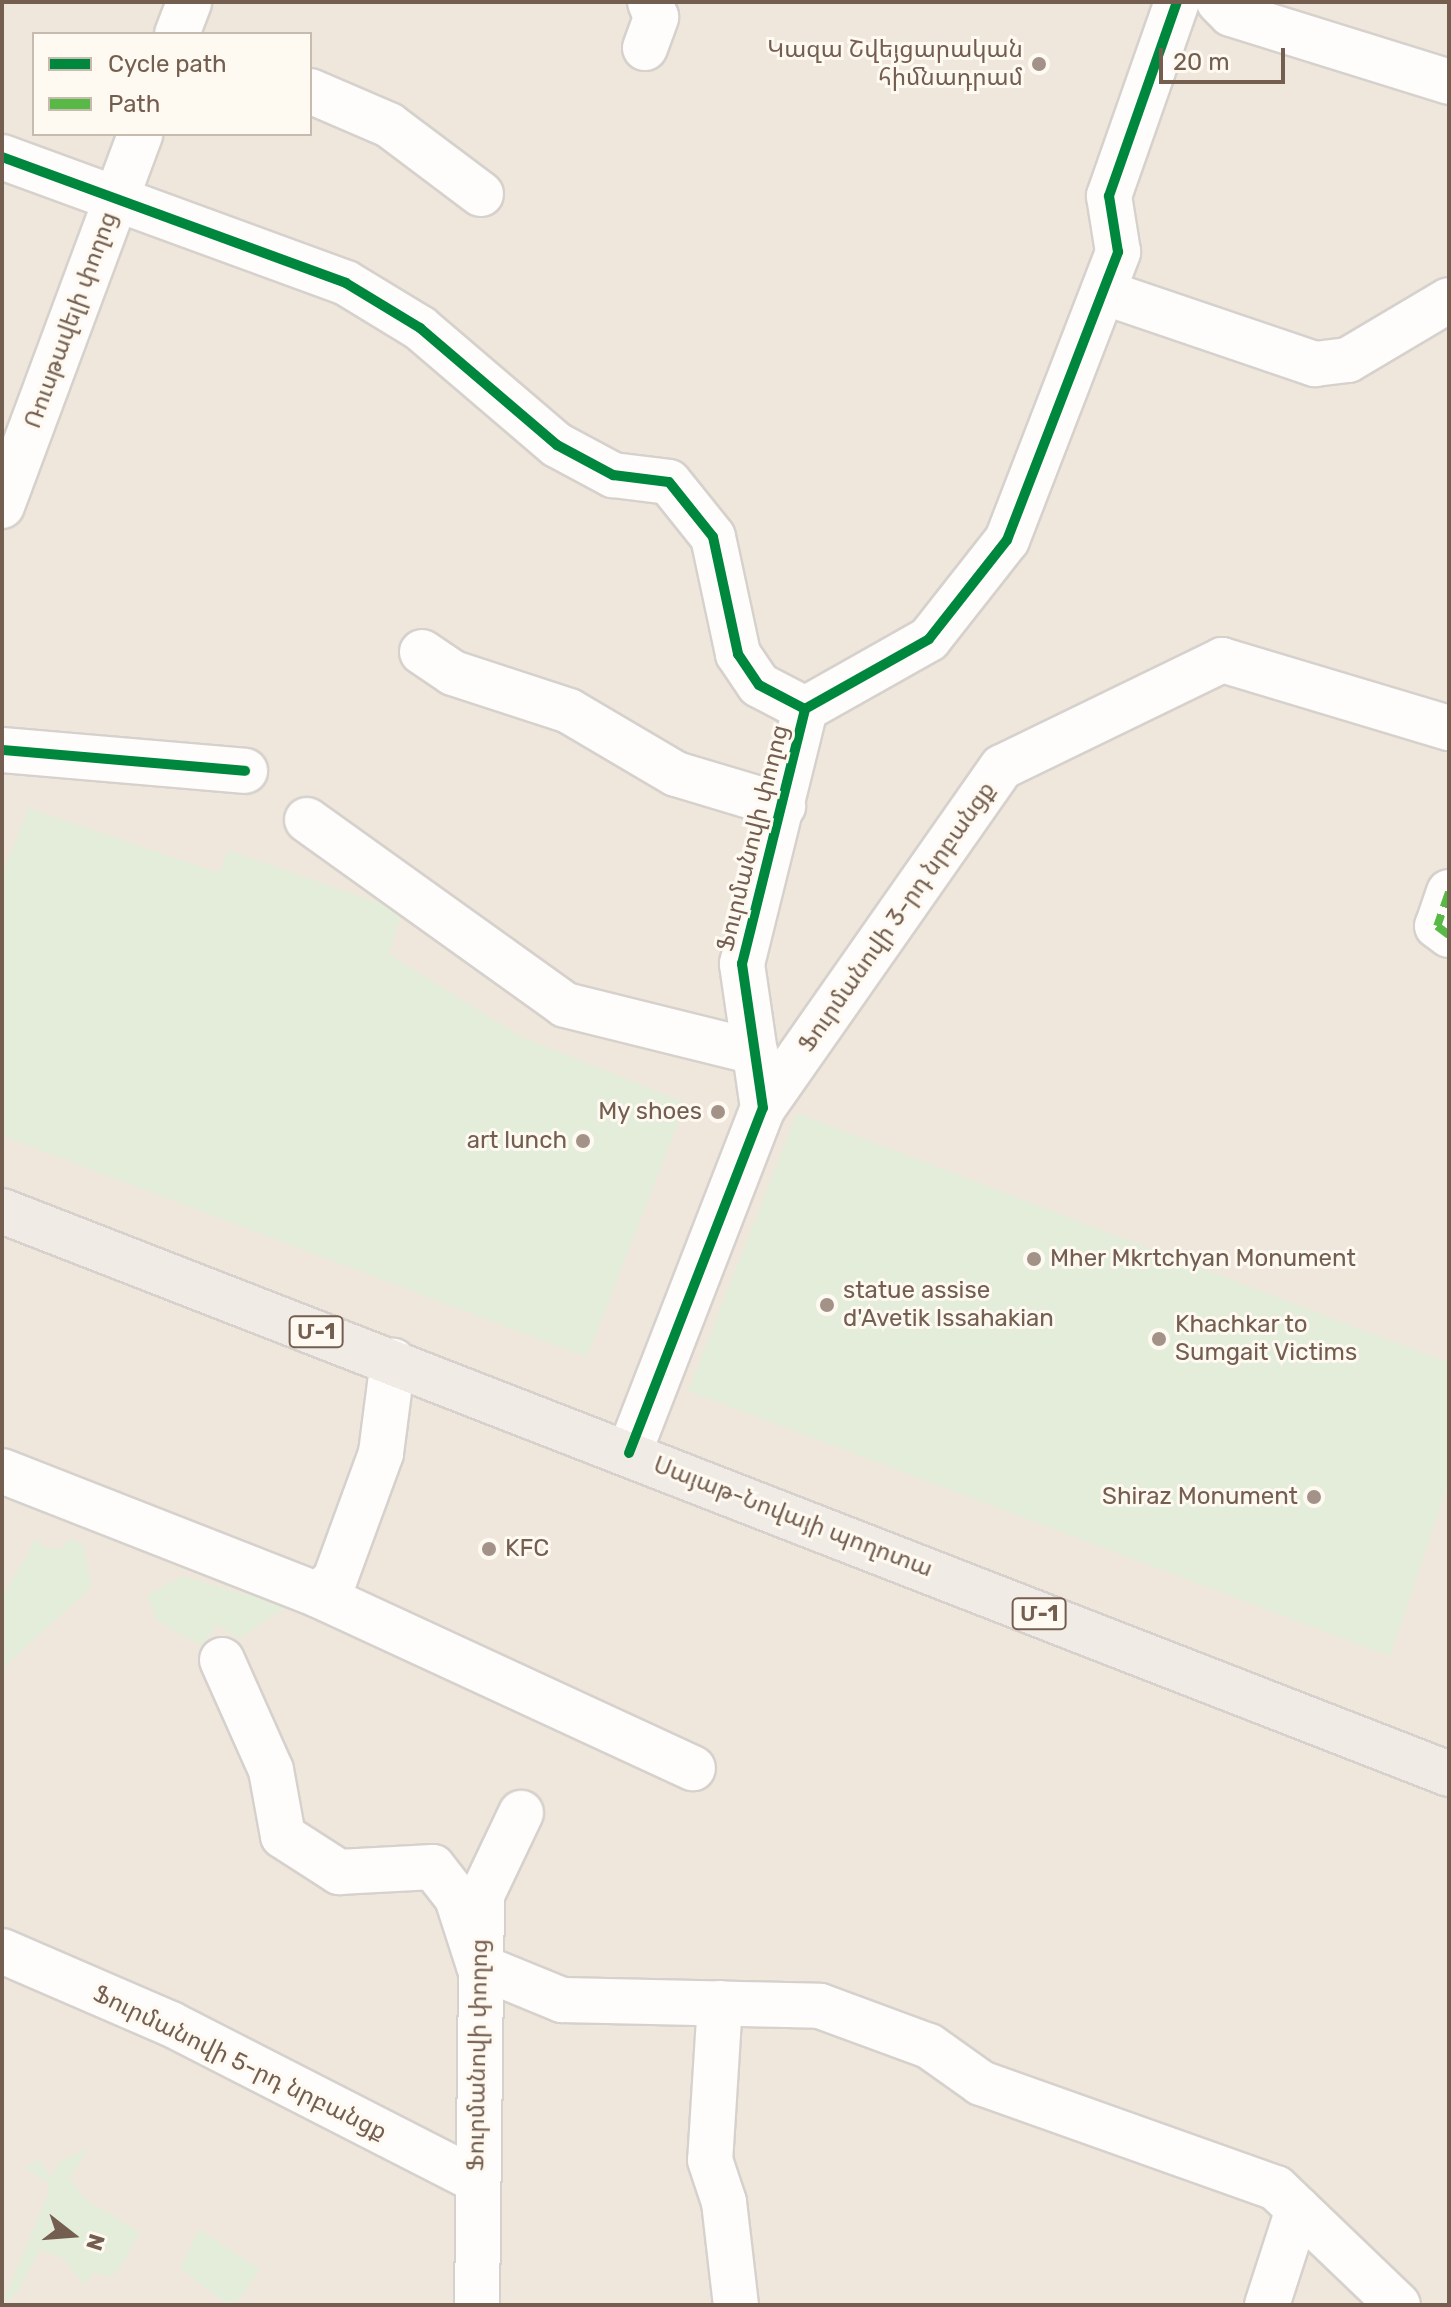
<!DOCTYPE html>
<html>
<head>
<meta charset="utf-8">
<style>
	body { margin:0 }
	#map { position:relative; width:1451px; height:2307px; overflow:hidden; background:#f7f4ee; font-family:Rubik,"Noto Sans Armenian",sans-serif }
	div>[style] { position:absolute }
	.residential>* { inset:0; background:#efe7dc }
	.green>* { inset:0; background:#e4edda }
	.roads { filter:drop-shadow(2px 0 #d6d1cc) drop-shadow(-2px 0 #d6d1cc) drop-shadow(0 2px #d6d1cc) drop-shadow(0 -2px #d6d1cc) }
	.minor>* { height:44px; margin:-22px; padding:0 22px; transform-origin:22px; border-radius:22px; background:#fefdfc }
	.highway>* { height:44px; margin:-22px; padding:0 22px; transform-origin:22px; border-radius:22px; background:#f1ebe6 }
	.quiet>* { height:8px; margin-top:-4px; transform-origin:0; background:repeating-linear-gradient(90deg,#58b947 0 16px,transparent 0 24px) }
	.cycleway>* { height:10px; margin:-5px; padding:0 5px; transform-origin:5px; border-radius:5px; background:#00873e }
	.dots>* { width:22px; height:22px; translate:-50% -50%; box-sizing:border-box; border:4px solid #fef9f1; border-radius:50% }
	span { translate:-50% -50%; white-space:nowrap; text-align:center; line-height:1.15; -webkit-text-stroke:6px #fef9f1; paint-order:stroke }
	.shield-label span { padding:2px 6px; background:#fef9f1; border:2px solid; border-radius:6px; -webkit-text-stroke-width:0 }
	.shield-label { font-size:22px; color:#745e4f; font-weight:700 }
	.poi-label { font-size:24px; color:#745e4f }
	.right { translate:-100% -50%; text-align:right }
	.left { translate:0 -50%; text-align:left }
	.street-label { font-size:24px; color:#745e4f }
	.frame { position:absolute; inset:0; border:4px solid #745e4f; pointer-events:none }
	.legend { position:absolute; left:32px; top:32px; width:280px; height:104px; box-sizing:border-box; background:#fef9f1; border:2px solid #c7bbb0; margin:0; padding:10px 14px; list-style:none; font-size:24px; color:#745e4f }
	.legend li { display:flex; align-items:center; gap:16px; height:40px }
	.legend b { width:40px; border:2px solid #c7bbb0 }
	.north { position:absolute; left:32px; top:2195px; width:80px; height:80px; -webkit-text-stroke:6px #fef9f1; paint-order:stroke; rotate:107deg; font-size:22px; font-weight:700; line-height:32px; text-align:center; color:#745e4f }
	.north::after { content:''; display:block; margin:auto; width:28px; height:36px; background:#745e4f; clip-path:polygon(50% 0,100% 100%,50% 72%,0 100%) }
	.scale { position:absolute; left:1159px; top:48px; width:126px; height:36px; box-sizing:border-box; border:4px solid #745e4f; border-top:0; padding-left:10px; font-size:24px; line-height:28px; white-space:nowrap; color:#745e4f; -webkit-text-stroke:6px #fef9f1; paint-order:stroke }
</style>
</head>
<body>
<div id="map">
	<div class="residential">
		<i style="clip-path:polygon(evenodd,2px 2px,1449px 2px,1449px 2305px,2px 2305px,2px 2px,34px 34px,310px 34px,310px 134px,34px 134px,34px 34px)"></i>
	</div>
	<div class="green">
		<i style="clip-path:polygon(28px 808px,219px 873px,228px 850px,402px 911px,389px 954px,520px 1036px,686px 1103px,587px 1357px,2px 1136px,2px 877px)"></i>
		<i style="clip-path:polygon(797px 1113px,1449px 1363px,1449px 1482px,1390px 1656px,688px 1391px)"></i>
		<i style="clip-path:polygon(36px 1538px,46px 1548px,62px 1549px,69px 1539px,83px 1544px,92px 1587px,2px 1669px,2px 1598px)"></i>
		<i style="clip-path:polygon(183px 1576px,243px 1594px,310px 1592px,238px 1639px,217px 1624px,202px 1646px,157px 1621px,147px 1595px)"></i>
		<i style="clip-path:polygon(90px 2147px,70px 2178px,85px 2199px,140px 2232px,121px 2267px,110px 2277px,94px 2272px,84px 2285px,63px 2258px,40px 2250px,17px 2294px,2px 2304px,48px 2194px,48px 2183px,24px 2168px,39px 2160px,52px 2178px,59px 2162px)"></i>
		<i style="clip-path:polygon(199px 2229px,260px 2269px,238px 2302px,225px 2303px,180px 2268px)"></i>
	</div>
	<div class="roads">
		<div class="minor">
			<i style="left:1219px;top:2px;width:17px;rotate:45deg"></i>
			<i style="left:1231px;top:14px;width:228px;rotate:17.3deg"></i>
			<i style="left:177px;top:34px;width:34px;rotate:-69deg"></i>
			<i style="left:645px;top:48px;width:33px;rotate:-70deg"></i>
			<i style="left:656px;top:17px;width:16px;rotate:-112deg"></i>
			<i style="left:310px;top:91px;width:86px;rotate:23.3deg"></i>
			<i style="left:389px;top:125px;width:115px;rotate:36.9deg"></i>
			<i style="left:2px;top:157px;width:366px;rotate:20.1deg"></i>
			<i style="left:346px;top:283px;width:87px;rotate:31.3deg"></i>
			<i style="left:420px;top:328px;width:180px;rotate:40.5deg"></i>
			<i style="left:557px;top:445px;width:64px;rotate:28.2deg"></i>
			<i style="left:613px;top:475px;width:56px;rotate:7.1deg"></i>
			<i style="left:669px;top:482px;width:70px;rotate:51.3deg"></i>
			<i style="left:713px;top:537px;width:120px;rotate:77.9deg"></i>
			<i style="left:738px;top:654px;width:37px;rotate:56deg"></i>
			<i style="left:759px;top:685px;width:52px;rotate:27.6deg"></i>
			<i style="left:1103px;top:292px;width:224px;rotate:18.8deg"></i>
			<i style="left:1315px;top:364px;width:33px;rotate:-7deg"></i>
			<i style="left:1348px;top:360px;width:117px;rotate:-30.7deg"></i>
			<i style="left:2px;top:506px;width:397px;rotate:-69.6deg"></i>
			<i style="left:422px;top:652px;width:37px;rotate:34deg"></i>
			<i style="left:453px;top:673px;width:122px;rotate:18.1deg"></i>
			<i style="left:569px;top:711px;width:124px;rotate:30.5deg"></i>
			<i style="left:676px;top:774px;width:112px;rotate:16.7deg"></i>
			<i style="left:2px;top:750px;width:244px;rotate:4.9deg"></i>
			<i style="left:307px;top:820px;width:317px;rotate:35.6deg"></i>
			<i style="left:565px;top:1005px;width:196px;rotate:13.9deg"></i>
			<i style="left:1449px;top:892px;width:36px;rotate:109deg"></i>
			<i style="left:1437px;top:926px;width:15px;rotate:37deg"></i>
			<i style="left:763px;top:1108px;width:416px;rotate:-55deg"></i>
			<i style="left:1002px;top:767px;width:245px;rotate:-25.9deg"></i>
			<i style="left:1222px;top:660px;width:237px;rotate:16.7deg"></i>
			<i style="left:629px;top:1453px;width:370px;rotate:-68.8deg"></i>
			<i style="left:763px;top:1108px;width:146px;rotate:-98.3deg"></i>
			<i style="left:742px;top:964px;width:263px;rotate:-76.1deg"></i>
			<i style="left:805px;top:709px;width:142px;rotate:-29.4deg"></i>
			<i style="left:929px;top:639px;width:126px;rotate:-51.8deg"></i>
			<i style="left:1007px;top:540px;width:309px;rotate:-68.9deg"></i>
			<i style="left:1118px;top:252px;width:57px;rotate:-99.1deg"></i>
			<i style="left:1109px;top:196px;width:206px;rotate:-70.7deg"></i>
			<i style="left:2px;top:1471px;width:339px;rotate:21.4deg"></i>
			<i style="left:318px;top:1595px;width:23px;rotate:-43deg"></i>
			<i style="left:335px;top:1579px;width:134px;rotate:-69.9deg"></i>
			<i style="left:381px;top:1453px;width:93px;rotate:-82.6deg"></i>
			<i style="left:318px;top:1595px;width:413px;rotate:24.8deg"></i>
			<i style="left:222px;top:1660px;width:120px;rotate:66deg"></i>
			<i style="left:271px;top:1770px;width:67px;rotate:79.7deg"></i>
			<i style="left:283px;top:1836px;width:67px;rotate:32.7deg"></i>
			<i style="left:339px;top:1872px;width:94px;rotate:-3deg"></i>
			<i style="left:433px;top:1867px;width:39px;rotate:52deg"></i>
			<i style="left:457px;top:1898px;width:71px;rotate:72.1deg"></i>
			<i style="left:479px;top:1966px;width:90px;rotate:22.3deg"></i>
			<i style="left:562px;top:2000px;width:258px;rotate:1.3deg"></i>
			<i style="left:820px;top:2006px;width:116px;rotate:20.2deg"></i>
			<i style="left:929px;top:2046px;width:64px;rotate:35.4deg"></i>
			<i style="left:981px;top:2083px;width:313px;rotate:19.6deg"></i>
			<i style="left:1276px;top:2188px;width:169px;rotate:43.8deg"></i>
			<i style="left:2px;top:1951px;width:184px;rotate:23.4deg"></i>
			<i style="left:171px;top:2024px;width:343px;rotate:27.1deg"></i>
			<i style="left:720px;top:2003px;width:157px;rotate:93.6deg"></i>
			<i style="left:710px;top:2160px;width:44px;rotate:71.6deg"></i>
			<i style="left:724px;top:2202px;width:104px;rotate:83.4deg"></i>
			<i style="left:477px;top:2305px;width:410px;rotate:-89.3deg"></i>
			<i style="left:482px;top:1895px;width:91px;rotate:-64.6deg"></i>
			<i style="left:1267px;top:2305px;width:101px;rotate:-72.1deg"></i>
		</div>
		<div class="highway">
			<i style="left:2px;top:1211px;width:1553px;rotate:21.26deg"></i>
		</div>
	</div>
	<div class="quiet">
		<i style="left:1449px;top:892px;width:36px;rotate:109deg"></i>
		<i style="left:1437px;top:926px;width:15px;rotate:37deg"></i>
	</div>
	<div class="cycleway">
		<i style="left:2px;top:157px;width:366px;rotate:20.1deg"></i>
		<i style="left:346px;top:283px;width:87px;rotate:31.3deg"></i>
		<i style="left:420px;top:328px;width:180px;rotate:40.5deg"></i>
		<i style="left:557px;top:445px;width:64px;rotate:28.2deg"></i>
		<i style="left:613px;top:475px;width:56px;rotate:7.1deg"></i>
		<i style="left:669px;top:482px;width:70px;rotate:51.3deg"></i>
		<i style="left:713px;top:537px;width:120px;rotate:77.9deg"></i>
		<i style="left:738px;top:654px;width:37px;rotate:56deg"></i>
		<i style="left:759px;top:685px;width:52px;rotate:27.6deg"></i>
		<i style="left:2px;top:750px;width:244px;rotate:4.9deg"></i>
		<i style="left:629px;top:1453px;width:370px;rotate:-68.8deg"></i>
		<i style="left:763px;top:1108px;width:146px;rotate:-98.3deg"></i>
		<i style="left:742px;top:964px;width:263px;rotate:-76.1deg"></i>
		<i style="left:805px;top:709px;width:142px;rotate:-29.4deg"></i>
		<i style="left:929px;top:639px;width:126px;rotate:-51.8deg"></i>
		<i style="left:1007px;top:540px;width:309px;rotate:-68.9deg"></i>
		<i style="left:1118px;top:252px;width:57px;rotate:-99.1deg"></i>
		<i style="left:1109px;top:196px;width:206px;rotate:-70.7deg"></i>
	</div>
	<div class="dots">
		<i style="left:1039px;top:64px;background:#a29287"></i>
		<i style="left:718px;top:1112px;background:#a29287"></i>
		<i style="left:583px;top:1141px;background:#a29287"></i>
		<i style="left:1034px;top:1259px;background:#a29287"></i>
		<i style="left:827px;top:1305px;background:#a29287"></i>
		<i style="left:1159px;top:1339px;background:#a29287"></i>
		<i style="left:1314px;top:1497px;background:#a29287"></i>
		<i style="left:489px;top:1549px;background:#a29287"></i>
	</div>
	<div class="shield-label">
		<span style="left:316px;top:1332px">Մ-1</span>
		<span style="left:1039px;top:1614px">Մ-1</span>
	</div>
	<div class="poi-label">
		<span class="right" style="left:1023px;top:64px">Կազա Շվեյցարական<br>հիմնադրամ</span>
		<span class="right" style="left:702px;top:1112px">My shoes</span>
		<span class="right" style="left:567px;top:1141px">art lunch</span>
		<span class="left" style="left:1050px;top:1259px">Mher Mkrtchyan Monument</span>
		<span class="left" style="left:843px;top:1305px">statue assise<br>d'Avetik Issahakian</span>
		<span class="left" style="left:1175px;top:1339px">Khachkar to<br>Sumgait Victims</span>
		<span class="right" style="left:1298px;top:1497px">Shiraz Monument</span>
		<span class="left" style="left:505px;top:1549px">KFC</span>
	</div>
	<div class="street-label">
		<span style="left:71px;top:320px;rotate:-70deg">Ռուսթավելի փողոց</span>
		<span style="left:753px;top:838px;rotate:-76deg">Ֆուրմանովի փողոց</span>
		<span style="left:897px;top:917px;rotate:-55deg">Ֆուրմանովի 3-րդ նրբանցք</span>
		<span style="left:793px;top:1517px;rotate:21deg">Սայաթ-Նովայի պողոտա</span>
		<span style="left:478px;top:2055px;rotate:-89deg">Ֆուրմանովի փողոց</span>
		<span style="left:240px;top:2063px;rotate:26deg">Ֆուրմանովի 5-րդ նրբանցք</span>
	</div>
	<div class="frame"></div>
	<ul class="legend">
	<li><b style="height:10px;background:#00873e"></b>Cycle path</li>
	<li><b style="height:10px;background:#58b947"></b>Path</li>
	</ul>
	<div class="north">N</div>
	<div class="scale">20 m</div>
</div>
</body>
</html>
